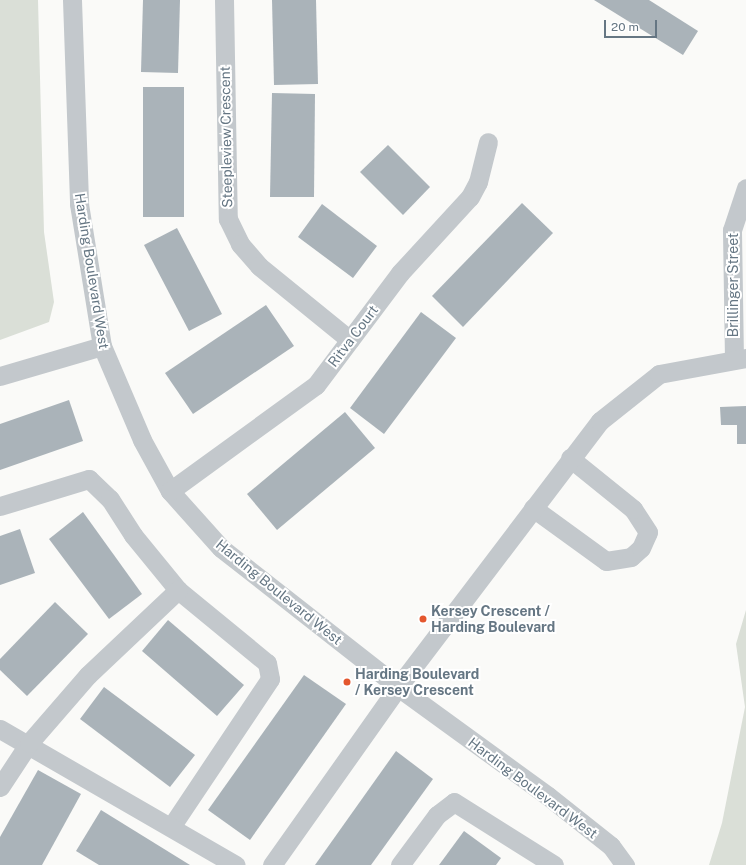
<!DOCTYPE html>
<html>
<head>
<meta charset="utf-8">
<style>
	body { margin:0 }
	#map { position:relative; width:746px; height:865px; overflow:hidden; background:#fafaf8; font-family:"Public Sans",sans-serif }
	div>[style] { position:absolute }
	.green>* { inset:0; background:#dadfd7 }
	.building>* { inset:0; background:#aab3b9 }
	.minor>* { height:19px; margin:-9.5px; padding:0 9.5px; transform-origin:9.5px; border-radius:9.5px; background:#c3c8cc }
	.dots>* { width:11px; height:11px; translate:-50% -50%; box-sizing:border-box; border:2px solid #fff; border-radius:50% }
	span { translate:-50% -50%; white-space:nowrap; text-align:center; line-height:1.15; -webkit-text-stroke:4px #fff; paint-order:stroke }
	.street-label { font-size:14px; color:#657683 }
	.poi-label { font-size:14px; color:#657683; font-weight:700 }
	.left { translate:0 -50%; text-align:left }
	.scale { position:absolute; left:604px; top:20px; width:53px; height:18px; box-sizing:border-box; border:2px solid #657683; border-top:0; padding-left:5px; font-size:12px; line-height:14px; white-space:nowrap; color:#657683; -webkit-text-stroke:3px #fff; paint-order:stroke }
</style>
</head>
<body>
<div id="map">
	<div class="green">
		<i style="clip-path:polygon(0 0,38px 0,44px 232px,54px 302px,49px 322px,0 340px)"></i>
		<i style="clip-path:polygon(746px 610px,746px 865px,709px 865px,722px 823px,745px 707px,736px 644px)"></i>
	</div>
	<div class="building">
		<i style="clip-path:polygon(143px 0,180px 0,178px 73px,141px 72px)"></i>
		<i style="clip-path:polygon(272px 0,316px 0,318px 84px,274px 85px)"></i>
		<i style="clip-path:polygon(594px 0,649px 0,698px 31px,683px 55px)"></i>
		<i style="clip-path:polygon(143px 87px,184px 87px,184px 217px,143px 217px)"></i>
		<i style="clip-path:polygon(272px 93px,315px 94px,314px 197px,270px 197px)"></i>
		<i style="clip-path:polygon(388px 145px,430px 187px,403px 215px,360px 172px)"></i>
		<i style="clip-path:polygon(522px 203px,553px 233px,463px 327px,432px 296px)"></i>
		<i style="clip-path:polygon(322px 204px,377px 246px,353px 278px,298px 237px)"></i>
		<i style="clip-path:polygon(177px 228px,222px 314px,189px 331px,144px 245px)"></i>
		<i style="clip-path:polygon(266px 305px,294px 346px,193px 414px,165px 373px)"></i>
		<i style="clip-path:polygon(421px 312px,456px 338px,384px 434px,350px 408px)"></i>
		<i style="clip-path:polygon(69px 400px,83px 441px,0 470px,0 424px)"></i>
		<i style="clip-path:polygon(746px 406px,746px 444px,737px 444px,737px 425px,721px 425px,720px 407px)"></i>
		<i style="clip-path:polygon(345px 412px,375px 448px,277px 530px,247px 494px)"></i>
		<i style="clip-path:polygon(83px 512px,142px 594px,109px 619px,49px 539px)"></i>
		<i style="clip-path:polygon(20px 529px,35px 573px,0 585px,0 536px)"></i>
		<i style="clip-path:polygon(55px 602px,88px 634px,27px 696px,0 670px,0 659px)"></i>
		<i style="clip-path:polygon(168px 620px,244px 685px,217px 716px,142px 651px)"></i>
		<i style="clip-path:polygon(304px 675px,346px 704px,250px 840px,208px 810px)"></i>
		<i style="clip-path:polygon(104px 687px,195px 755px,170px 787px,80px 719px)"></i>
		<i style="clip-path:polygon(396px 751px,433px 779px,371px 865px,315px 865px)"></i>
		<i style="clip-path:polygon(38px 770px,81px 794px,42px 865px,0 865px,0 837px)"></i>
		<i style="clip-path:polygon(101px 810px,190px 865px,99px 865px,76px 851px)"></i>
		<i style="clip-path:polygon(464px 831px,501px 858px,496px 865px,439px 865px)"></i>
	</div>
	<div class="minor">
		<i style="left:72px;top:0;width:204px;rotate:88deg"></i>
		<i style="left:79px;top:204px;width:144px;rotate:80.8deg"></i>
		<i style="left:102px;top:346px;width:102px;rotate:66.9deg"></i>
		<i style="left:142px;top:440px;width:58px;rotate:61.2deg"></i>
		<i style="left:170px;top:491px;width:76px;rotate:48.2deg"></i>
		<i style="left:221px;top:548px;width:225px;rotate:38.1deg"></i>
		<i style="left:398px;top:687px;width:185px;rotate:36deg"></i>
		<i style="left:548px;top:796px;width:80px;rotate:38.4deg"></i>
		<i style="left:611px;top:846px;width:24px;rotate:54deg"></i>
		<i style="left:224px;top:0;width:219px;rotate:89deg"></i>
		<i style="left:228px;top:219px;width:28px;rotate:64deg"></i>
		<i style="left:240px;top:244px;width:29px;rotate:49deg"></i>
		<i style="left:259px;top:266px;width:117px;rotate:39.1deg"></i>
		<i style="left:734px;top:359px;width:129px;rotate:-90.9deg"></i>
		<i style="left:732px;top:230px;width:44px;rotate:-71.6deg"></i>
		<i style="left:0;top:376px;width:106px;rotate:-16.4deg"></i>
		<i style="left:170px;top:491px;width:180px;rotate:-36deg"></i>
		<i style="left:316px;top:385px;width:140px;rotate:-53.1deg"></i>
		<i style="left:400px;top:273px;width:103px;rotate:-47.4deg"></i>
		<i style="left:470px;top:197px;width:17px;rotate:-62deg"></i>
		<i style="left:478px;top:182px;width:41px;rotate:-76deg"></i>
		<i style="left:0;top:506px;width:93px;rotate:-16.9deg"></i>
		<i style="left:89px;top:479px;width:29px;rotate:44deg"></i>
		<i style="left:110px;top:499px;width:43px;rotate:57.4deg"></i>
		<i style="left:133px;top:535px;width:71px;rotate:50.7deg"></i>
		<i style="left:178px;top:590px;width:115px;rotate:39.4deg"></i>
		<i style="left:267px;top:663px;width:16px;rotate:79deg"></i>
		<i style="left:270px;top:679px;width:178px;rotate:123.8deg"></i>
		<i style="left:533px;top:508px;width:90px;rotate:36deg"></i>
		<i style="left:606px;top:561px;width:25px;rotate:-9deg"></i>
		<i style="left:631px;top:557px;width:13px;rotate:-42deg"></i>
		<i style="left:641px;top:548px;width:17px;rotate:-66deg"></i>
		<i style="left:648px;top:532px;width:27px;rotate:-123deg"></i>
		<i style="left:633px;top:509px;width:81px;rotate:-141deg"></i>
		<i style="left:0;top:729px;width:272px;rotate:30deg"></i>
		<i style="left:0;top:787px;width:53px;rotate:-56.6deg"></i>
		<i style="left:29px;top:743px;width:90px;rotate:-49.1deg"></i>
		<i style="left:88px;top:675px;width:124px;rotate:-43.4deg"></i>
		<i style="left:272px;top:865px;width:218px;rotate:-54.7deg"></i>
		<i style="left:398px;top:687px;width:334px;rotate:-52.8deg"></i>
		<i style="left:600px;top:421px;width:75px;rotate:-38.5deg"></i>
		<i style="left:659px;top:374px;width:88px;rotate:-10.4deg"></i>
		<i style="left:400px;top:865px;width:62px;rotate:-53.5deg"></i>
		<i style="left:437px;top:815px;width:21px;rotate:-37deg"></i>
		<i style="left:454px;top:802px;width:118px;rotate:32.2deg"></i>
	</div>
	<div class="dots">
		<i style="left:423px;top:619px;background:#e4572e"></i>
		<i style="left:347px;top:682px;background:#e4572e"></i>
	</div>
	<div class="street-label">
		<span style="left:226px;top:137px;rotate:-91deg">Steepleview Crescent</span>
		<span style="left:92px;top:271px;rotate:81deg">Harding Boulevard West</span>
		<span style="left:733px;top:285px;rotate:-90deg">Brillinger Street</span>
		<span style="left:353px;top:336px;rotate:-53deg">Ritva Court</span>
		<span style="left:279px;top:592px;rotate:39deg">Harding Boulevard West</span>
		<span style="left:533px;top:788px;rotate:37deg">Harding Boulevard West</span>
	</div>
	<div class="poi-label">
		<span class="left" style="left:431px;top:619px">Kersey Crescent /<br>Harding Boulevard</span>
		<span class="left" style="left:355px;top:682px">Harding Boulevard<br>/ Kersey Crescent</span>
	</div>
	<div class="scale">20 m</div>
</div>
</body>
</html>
